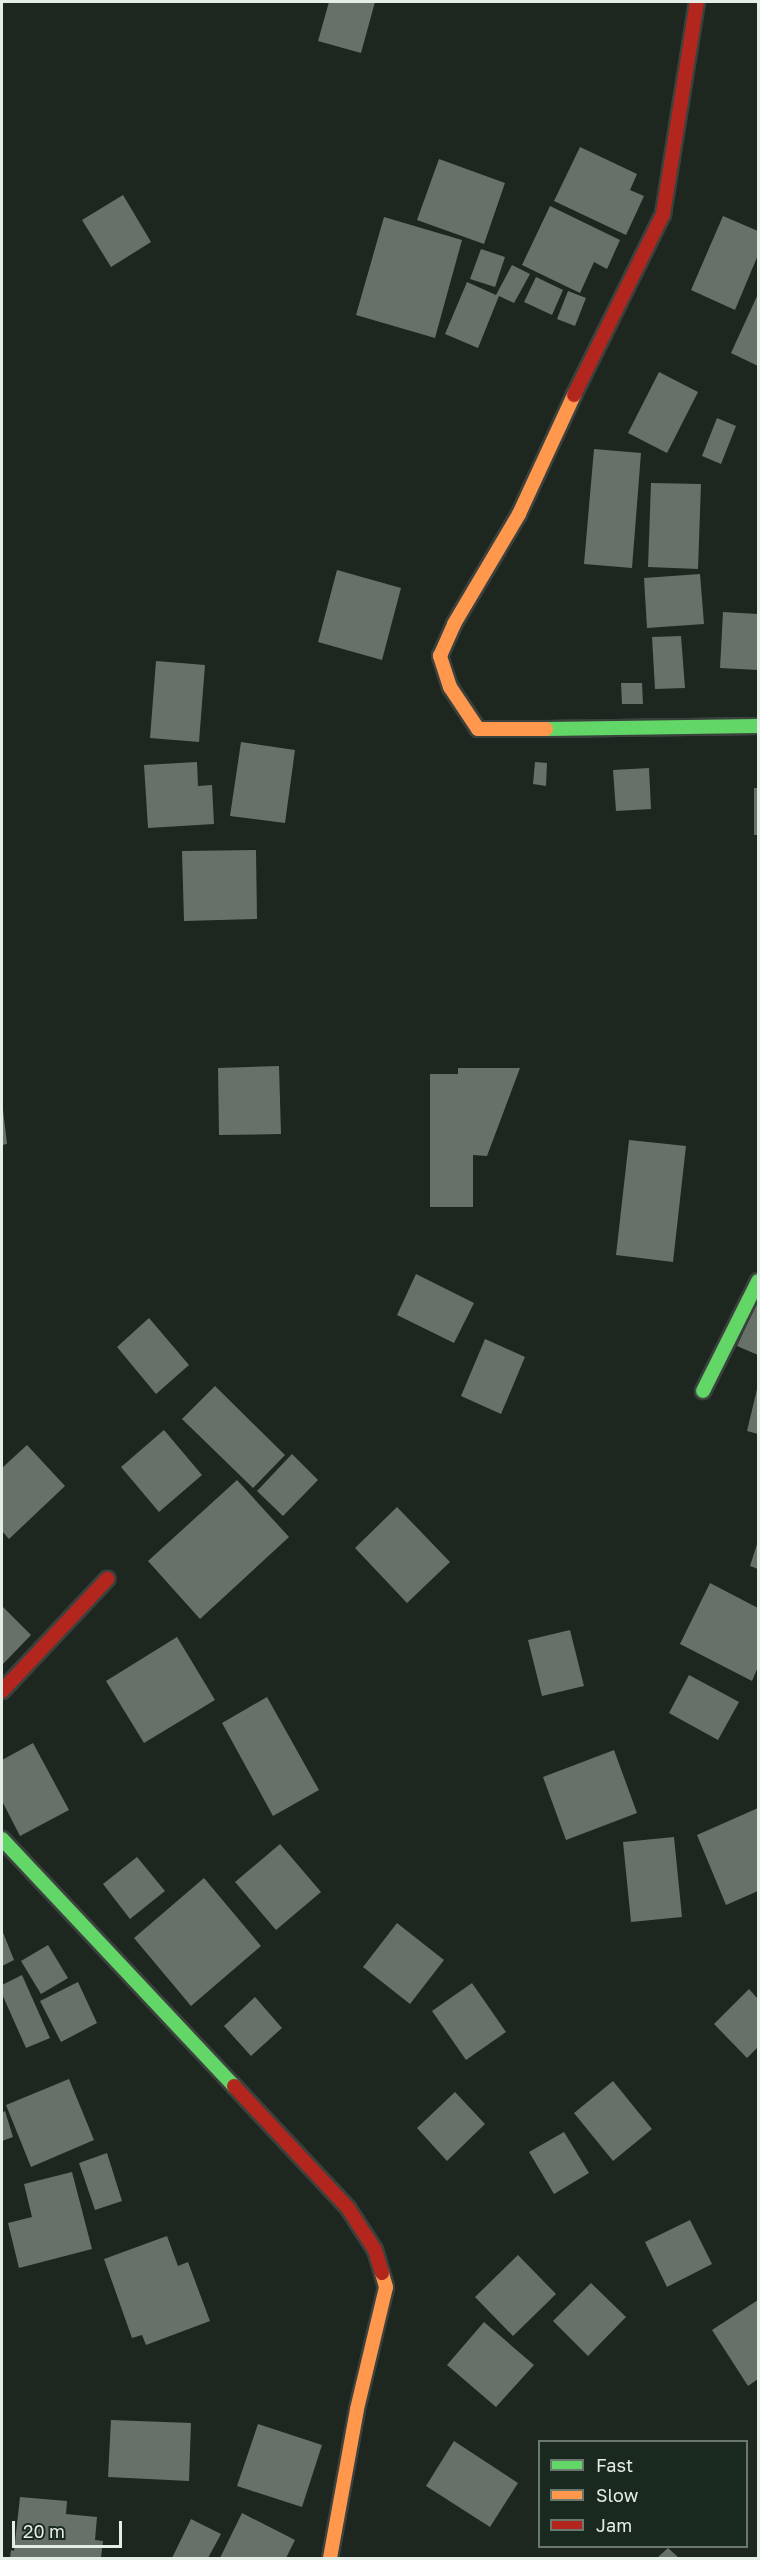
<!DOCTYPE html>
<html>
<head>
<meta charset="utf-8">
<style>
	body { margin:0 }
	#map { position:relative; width:760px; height:2560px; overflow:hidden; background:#1e2620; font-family:"Golos Text",sans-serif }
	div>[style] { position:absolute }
	.building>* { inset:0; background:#68706a }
	.roads { filter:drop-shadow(2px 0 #3b413d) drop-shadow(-2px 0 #3b413d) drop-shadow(0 2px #3b413d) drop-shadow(0 -2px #3b413d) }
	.fast>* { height:14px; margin:-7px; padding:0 7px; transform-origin:7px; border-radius:7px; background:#63d668 }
	.slow>* { height:14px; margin:-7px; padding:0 7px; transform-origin:7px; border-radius:7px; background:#ff974d }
	.jam>* { height:14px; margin:-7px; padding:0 7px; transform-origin:7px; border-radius:7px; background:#b3261e }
	span { translate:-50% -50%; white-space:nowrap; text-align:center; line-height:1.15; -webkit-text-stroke:6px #1a291f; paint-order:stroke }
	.frame { position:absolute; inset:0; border:3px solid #e4eee7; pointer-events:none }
	.legend { position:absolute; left:538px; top:2440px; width:210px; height:108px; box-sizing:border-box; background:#1a291f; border:2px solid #6b786f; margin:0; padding:8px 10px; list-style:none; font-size:18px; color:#e4eee7 }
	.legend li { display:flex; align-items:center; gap:12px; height:30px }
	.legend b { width:30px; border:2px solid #6b786f }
	.scale { position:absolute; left:12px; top:2521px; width:110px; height:27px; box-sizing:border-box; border:3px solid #e4eee7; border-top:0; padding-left:8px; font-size:18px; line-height:21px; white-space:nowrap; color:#e4eee7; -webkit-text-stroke:4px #1a291f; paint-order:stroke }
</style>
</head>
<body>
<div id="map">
	<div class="building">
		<i style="clip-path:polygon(329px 2px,375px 2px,361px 53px,318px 41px)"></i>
		<i style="clip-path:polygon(580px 147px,637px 174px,630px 190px,644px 196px,626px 235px,554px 201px)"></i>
		<i style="clip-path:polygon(439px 159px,505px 183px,484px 244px,417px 220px)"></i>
		<i style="clip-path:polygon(123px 195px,151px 242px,111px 267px,82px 220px)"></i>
		<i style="clip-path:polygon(550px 206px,620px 240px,607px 269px,594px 262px,580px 293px,522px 265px)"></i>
		<i style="clip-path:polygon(723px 216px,758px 231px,758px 255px,735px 310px,691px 290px)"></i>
		<i style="clip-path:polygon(384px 217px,462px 240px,435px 338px,356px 315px)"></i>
		<i style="clip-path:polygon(481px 249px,505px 257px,495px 287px,470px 279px)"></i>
		<i style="clip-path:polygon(512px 265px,530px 274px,514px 303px,499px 296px,478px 348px,445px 334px,467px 282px,496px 295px)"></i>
		<i style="clip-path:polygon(536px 277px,563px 290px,552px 315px,524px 302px)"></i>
		<i style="clip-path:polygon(568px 291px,586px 298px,575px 326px,557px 319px)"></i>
		<i style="clip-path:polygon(758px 294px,758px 366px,731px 353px)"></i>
		<i style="clip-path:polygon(659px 372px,698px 392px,667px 453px,628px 433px)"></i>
		<i style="clip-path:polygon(717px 418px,736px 426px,721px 464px,702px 456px)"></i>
		<i style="clip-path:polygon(594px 449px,641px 453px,632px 568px,584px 564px)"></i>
		<i style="clip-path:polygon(651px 483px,701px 484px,698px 569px,648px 567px)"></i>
		<i style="clip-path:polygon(337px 570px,401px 588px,382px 660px,318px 642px)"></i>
		<i style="clip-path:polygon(700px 574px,704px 624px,647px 628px,644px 578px)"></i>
		<i style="clip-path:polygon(723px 612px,758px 614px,758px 670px,720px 668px)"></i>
		<i style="clip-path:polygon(681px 636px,685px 688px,655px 689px,652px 637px)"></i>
		<i style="clip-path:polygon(156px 661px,205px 665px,199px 742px,150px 738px)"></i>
		<i style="clip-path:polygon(621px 683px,642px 683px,643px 704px,622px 704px)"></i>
		<i style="clip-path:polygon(241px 742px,295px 750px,285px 823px,230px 816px)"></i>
		<i style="clip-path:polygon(197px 762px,198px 786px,212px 785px,214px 824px,148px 828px,144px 765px)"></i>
		<i style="clip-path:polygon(535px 762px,547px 763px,546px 786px,533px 784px)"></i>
		<i style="clip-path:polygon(649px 768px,651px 809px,616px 811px,613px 770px)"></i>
		<i style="clip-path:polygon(754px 788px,758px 788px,758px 835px,754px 835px)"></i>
		<i style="clip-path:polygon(256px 850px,257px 919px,184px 921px,182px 851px)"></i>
		<i style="clip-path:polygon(279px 1066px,281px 1134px,219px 1135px,218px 1068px)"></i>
		<i style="clip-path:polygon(458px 1068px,520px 1068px,487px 1156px,473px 1155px,473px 1207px,430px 1207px,430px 1074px,458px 1074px)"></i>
		<i style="clip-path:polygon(2px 1101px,7px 1144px,2px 1145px)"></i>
		<i style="clip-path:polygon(629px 1140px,686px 1146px,673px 1262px,616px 1255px)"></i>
		<i style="clip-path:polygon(416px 1274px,474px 1303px,454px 1343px,397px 1315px)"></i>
		<i style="clip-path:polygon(758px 1300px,758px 1355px,737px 1346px)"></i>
		<i style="clip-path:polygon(149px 1318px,189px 1365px,156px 1394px,117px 1347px)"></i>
		<i style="clip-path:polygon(485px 1339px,525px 1357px,501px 1414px,461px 1396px)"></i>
		<i style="clip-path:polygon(758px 1385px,758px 1434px,747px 1431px)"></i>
		<i style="clip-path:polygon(215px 1386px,285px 1455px,253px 1488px,182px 1419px)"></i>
		<i style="clip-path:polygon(164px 1430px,202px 1475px,159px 1512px,121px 1467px)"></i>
		<i style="clip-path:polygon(27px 1445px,65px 1486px,9px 1539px,2px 1531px,2px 1468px)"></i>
		<i style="clip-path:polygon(292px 1454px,318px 1480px,283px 1516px,257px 1491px)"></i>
		<i style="clip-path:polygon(237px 1480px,289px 1537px,200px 1619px,148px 1561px)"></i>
		<i style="clip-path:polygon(397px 1507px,450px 1562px,407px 1603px,355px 1548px)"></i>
		<i style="clip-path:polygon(758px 1541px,758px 1569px,750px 1566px)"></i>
		<i style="clip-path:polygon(710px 1583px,758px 1608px,758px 1667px,752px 1681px,680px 1644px)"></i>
		<i style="clip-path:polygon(2px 1606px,31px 1635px,2px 1665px)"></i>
		<i style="clip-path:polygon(570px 1630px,584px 1686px,542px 1696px,528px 1640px)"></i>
		<i style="clip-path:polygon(177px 1637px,215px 1700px,144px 1743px,106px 1681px)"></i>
		<i style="clip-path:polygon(689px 1675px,739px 1702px,718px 1740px,669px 1713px)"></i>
		<i style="clip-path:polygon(267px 1697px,319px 1790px,273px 1816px,222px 1723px)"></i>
		<i style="clip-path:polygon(33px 1743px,69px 1810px,20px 1836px,2px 1801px,2px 1760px)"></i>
		<i style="clip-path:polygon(614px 1750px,637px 1813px,566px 1840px,543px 1777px)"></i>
		<i style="clip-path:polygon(758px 1808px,758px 1891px,726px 1905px,697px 1835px)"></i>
		<i style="clip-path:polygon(674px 1837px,682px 1917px,631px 1922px,623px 1842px)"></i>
		<i style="clip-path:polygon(280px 1844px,321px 1892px,276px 1930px,235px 1882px)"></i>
		<i style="clip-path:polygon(137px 1857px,165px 1891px,130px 1919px,103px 1884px)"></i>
		<i style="clip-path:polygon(204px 1878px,261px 1946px,191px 2006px,134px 1938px)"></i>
		<i style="clip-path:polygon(397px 1923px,444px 1960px,410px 2004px,363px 1967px)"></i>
		<i style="clip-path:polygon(2px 1930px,14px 1960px,2px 1966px)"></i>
		<i style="clip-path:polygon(48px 1945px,68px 1978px,41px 1994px,21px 1961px)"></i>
		<i style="clip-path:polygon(22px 1975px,50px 2038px,26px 2048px,2px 1994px,2px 1985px)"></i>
		<i style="clip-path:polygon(78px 1982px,97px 2023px,61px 2042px,40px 2001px)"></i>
		<i style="clip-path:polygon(472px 1983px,506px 2032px,466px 2060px,432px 2011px)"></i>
		<i style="clip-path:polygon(749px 1989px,758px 1999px,758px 2047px,747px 2058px,714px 2024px)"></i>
		<i style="clip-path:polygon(255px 1997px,282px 2028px,251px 2056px,224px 2026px)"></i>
		<i style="clip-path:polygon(69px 2079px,94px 2140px,31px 2167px,6px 2105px)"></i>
		<i style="clip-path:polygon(613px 2081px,652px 2129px,613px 2161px,574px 2113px)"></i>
		<i style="clip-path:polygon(455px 2092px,485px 2124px,447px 2161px,417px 2128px)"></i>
		<i style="clip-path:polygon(5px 2111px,13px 2137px,2px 2141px,2px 2113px)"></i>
		<i style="clip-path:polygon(564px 2132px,589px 2173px,554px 2194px,529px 2152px)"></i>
		<i style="clip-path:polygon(107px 2153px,122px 2201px,95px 2210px,79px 2163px)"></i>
		<i style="clip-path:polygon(72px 2172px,92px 2249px,19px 2268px,8px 2223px,32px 2217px,24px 2184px)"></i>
		<i style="clip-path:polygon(690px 2220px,712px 2264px,667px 2287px,645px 2242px)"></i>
		<i style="clip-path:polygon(167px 2236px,178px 2266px,188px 2262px,210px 2321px,146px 2345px,142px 2335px,132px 2338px,104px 2259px)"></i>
		<i style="clip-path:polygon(518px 2255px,556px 2294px,513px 2336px,475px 2297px)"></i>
		<i style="clip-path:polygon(591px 2283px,626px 2317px,588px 2356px,553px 2321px)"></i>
		<i style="clip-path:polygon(758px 2300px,758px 2379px,748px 2386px,712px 2330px)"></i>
		<i style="clip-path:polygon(484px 2322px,534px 2365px,496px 2407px,447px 2365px)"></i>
		<i style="clip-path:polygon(111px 2420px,191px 2423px,189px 2481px,108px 2477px)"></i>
		<i style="clip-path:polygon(258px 2424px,322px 2445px,302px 2507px,237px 2486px)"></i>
		<i style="clip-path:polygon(454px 2441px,518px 2483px,490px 2527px,426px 2486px)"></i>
		<i style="clip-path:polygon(20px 2497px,67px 2501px,66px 2514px,97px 2517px,95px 2540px,103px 2541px,101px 2558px,10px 2558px,11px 2550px,14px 2551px)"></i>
		<i style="clip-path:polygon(242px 2513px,295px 2540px,286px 2558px,220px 2558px)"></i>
		<i style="clip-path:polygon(191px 2519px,221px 2534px,208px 2558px,172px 2558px)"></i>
		<i style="clip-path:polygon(668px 2548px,679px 2558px,657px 2558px)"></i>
	</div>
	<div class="roads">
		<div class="fast">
			<i style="left:546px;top:729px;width:212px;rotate:-0.8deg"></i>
			<i style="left:703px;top:1391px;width:123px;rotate:-63.4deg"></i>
			<i style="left:2px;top:1839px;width:339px;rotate:46.8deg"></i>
		</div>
		<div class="slow">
			<i style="left:546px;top:729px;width:68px;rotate:180deg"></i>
			<i style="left:478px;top:729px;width:50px;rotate:-123.7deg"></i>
			<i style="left:450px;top:687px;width:33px;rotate:-108deg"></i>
			<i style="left:440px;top:656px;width:35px;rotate:-66deg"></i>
			<i style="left:454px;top:624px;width:128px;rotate:-59.4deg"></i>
			<i style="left:519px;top:514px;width:131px;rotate:-65.2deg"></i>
			<i style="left:330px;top:2558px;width:151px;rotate:-79.7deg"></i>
			<i style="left:357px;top:2409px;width:125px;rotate:-76.6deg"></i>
			<i style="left:386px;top:2287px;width:15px;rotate:-106deg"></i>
		</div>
		<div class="jam">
			<i style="left:574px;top:395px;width:202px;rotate:-63.8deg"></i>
			<i style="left:663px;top:214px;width:215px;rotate:-80.9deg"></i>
			<i style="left:2px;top:1691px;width:154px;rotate:-46.8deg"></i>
			<i style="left:234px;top:2086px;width:167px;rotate:46.9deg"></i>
			<i style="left:348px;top:2208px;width:50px;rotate:57.3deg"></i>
			<i style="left:375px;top:2250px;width:24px;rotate:73deg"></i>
		</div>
	</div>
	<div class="frame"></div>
	<ul class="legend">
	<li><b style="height:8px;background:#63d668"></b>Fast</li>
	<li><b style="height:8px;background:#ff974d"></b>Slow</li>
	<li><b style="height:8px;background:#b3261e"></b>Jam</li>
	</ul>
	<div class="scale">20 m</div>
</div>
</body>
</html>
